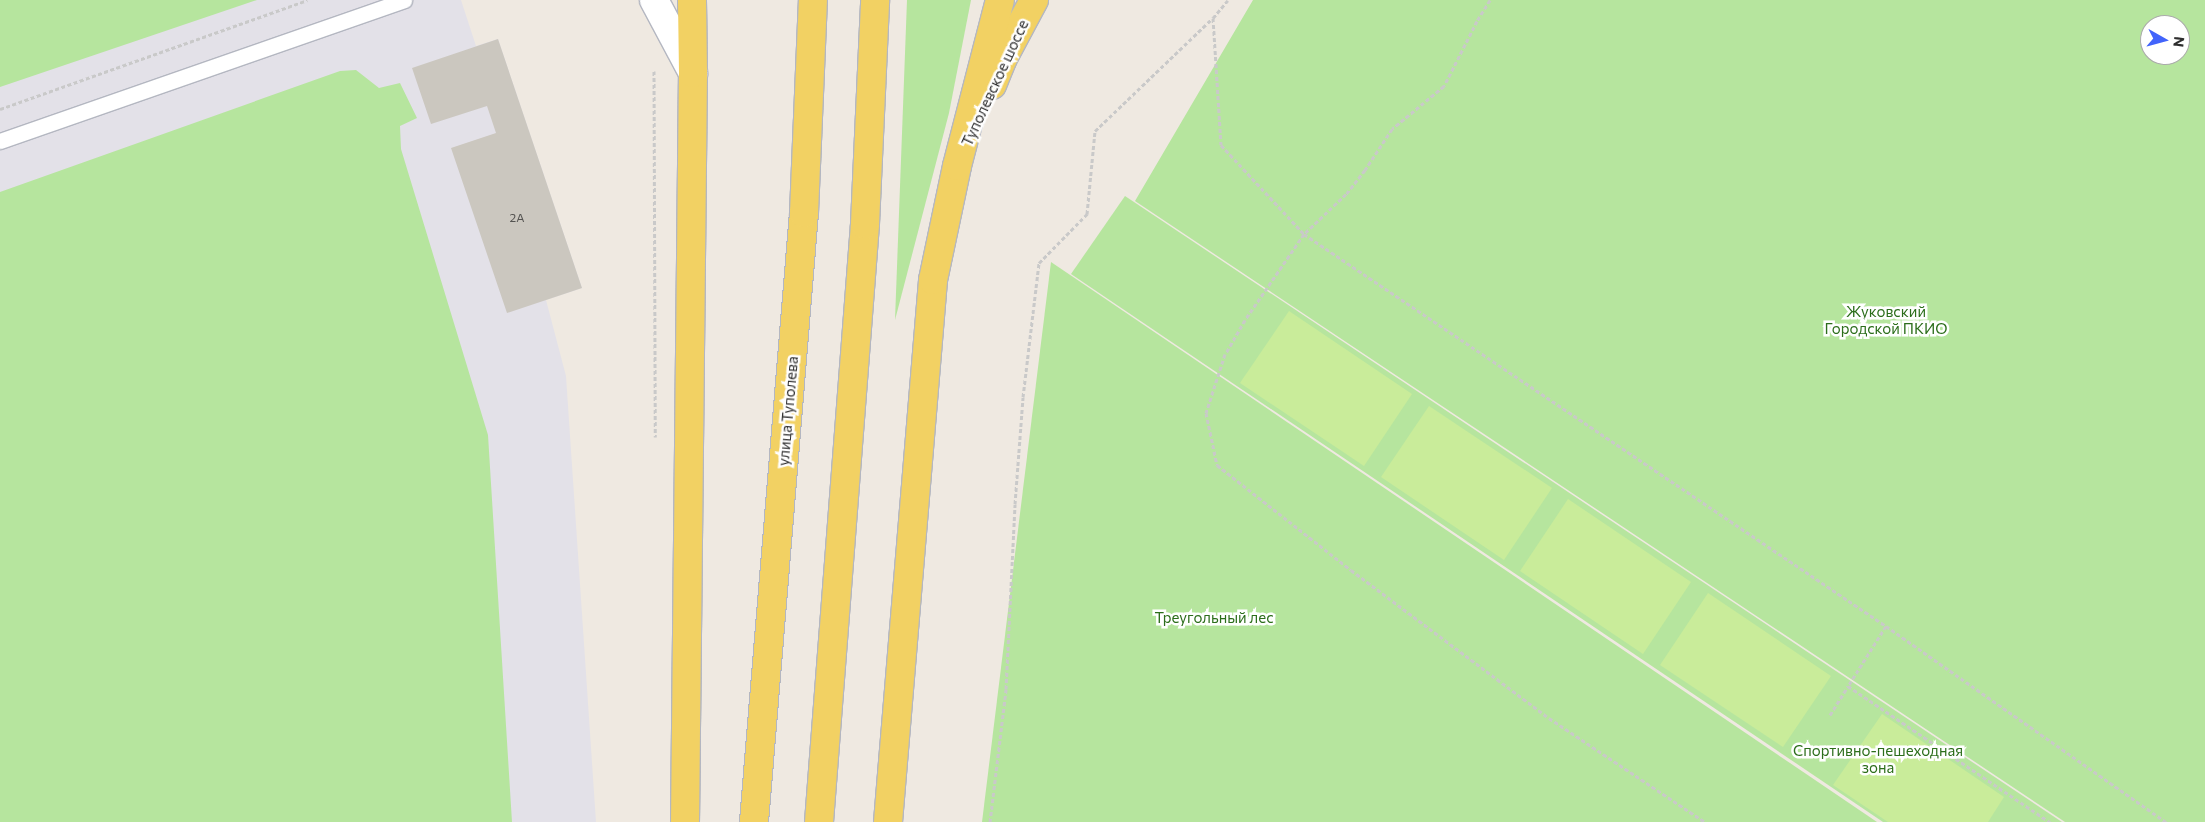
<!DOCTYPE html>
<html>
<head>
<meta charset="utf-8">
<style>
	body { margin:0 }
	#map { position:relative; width:2205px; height:822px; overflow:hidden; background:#efe9e1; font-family:Commissioner,sans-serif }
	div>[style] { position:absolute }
	.industrial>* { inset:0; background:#e3e1e8 }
	.green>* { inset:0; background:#b6e59e }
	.pitch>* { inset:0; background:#c9ec9a }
	.building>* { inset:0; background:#cbc7bf }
	.path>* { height:3px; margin-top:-1.5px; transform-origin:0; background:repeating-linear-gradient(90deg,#c9c9c9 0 4px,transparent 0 6.5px) }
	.roads { filter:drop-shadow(1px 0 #b4b7c1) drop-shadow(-1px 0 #b4b7c1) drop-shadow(0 1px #b4b7c1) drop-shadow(0 -1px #b4b7c1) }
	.service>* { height:15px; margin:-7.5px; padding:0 7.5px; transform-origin:7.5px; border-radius:7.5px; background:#fff }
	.minor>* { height:28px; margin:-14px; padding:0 14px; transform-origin:14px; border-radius:14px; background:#fff }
	.primary>* { height:28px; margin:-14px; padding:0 14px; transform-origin:14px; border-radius:14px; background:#f2d163 }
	span { translate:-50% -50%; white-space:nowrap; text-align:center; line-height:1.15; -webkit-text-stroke:5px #fff; paint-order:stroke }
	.number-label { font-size:12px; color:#555452 }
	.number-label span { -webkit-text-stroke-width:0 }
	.street-label { font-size:15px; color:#2e2e2e }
	.park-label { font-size:15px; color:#2c6e1b }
	.north { position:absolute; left:2140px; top:15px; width:50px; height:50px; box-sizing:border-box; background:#fff; border:1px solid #ababab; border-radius:50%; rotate:97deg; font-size:14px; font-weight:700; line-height:20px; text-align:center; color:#2e2e2e }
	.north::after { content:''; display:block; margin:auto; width:18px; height:22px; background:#4264fb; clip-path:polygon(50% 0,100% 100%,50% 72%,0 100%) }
</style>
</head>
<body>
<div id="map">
	<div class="industrial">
		<i style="clip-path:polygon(0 0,461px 0,476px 46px,498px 39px,582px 288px,546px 300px,566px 376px,596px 822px,0 822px)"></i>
	</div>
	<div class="green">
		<i style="clip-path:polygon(0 0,257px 0,0 87px)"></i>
		<i style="clip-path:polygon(907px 0,971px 0,949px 113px,895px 320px)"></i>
		<i style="clip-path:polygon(evenodd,1253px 0,2205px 0,2205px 822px,2065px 822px,1135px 201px,1253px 0,2150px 25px,2180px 25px,2180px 55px,2150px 55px,2150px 25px)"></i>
		<i style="clip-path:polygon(356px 70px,379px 88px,400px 83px,417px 118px,400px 126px,401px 149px,488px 435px,512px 822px,0 822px,0 192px,340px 71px)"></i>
		<i style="clip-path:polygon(1125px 196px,2062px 822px,1883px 822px,1071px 274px)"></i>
		<i style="clip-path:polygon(1051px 262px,1877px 822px,982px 822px)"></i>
	</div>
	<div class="pitch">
		<i style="clip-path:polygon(1289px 311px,1412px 394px,1364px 466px,1240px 383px)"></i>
		<i style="clip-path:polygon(1429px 406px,1552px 488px,1504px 560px,1381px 477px)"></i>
		<i style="clip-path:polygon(1568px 499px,1691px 582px,1643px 654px,1520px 571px)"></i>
		<i style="clip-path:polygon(1708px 593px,1831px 676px,1783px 747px,1660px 665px)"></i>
		<i style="clip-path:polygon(1882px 714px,2004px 797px,1988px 822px,1888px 822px,1833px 785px)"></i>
	</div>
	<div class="building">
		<i style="clip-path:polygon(498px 39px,582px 288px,507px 313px,451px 148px,496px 133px,487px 106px,431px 124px,412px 68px)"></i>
	</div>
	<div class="path">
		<i style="left:1490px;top:0;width:25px;rotate:122deg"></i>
		<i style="left:1477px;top:21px;width:73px;rotate:116.9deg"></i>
		<i style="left:1444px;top:86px;width:67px;rotate:140.4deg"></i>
		<i style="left:1392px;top:129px;width:49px;rotate:123.4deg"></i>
		<i style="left:1365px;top:170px;width:31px;rotate:128deg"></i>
		<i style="left:1346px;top:194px;width:58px;rotate:136.4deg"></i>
		<i style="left:1304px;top:234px;width:104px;rotate:124.5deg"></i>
		<i style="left:1245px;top:320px;width:39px;rotate:120deg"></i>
		<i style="left:1225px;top:354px;width:62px;rotate:107.9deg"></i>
		<i style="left:1206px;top:413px;width:53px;rotate:78.1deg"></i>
		<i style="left:1217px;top:465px;width:170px;rotate:38.1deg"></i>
		<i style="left:1351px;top:570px;width:247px;rotate:36.8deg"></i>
		<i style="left:1549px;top:718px;width:187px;rotate:33.7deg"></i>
		<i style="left:1213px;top:18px;width:127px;rotate:86.4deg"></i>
		<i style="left:1221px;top:145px;width:122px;rotate:47deg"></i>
		<i style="left:1304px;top:234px;width:702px;rotate:33.96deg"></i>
		<i style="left:1886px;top:626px;width:71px;rotate:122.3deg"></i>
		<i style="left:1848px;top:686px;width:244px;rotate:34deg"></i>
		<i style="left:654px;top:71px;width:366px;rotate:89.8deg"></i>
		<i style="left:0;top:109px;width:326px;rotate:-19.5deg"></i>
		<i style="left:1886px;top:626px;width:342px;rotate:35deg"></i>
		<i style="left:1830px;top:715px;width:34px;rotate:-58deg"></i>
		<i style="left:990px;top:822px;width:134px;rotate:-83.1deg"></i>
		<i style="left:1006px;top:689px;width:185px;rotate:-87.2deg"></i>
		<i style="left:1015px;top:504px;width:107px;rotate:-85.7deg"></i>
		<i style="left:1023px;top:397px;width:135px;rotate:-83.2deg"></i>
		<i style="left:1039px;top:263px;width:69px;rotate:-45.6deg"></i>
		<i style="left:1087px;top:214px;width:83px;rotate:-84.5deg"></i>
		<i style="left:1095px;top:131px;width:163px;rotate:-43.8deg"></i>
		<i style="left:1213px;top:18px;width:23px;rotate:-50deg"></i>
	</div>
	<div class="roads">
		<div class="service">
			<i style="left:0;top:141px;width:428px;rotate:-19.2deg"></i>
		</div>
		<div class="minor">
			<i style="left:654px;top:0;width:83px;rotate:61.9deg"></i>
		</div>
		<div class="primary">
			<i style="left:992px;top:85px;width:27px;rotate:-68deg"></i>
			<i style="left:1002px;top:60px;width:68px;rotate:-61.9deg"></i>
			<i style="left:685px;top:822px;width:749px;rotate:-89.39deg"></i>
			<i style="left:693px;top:73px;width:73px;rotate:-90.8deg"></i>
			<i style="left:754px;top:822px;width:611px;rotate:-85.31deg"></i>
			<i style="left:804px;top:213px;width:213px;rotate:-87.6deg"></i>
			<i style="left:819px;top:822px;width:600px;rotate:-85.6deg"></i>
			<i style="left:865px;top:224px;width:224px;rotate:-87.4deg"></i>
			<i style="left:888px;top:822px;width:544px;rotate:-85.25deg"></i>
			<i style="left:933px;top:280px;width:116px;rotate:-78.1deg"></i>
			<i style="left:957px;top:166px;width:171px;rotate:-75.5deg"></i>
		</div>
	</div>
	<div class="number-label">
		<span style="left:517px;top:218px">2А</span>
	</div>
	<div class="street-label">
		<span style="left:995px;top:83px;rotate:-65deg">Туполевское шоссе</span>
		<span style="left:788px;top:411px;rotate:-85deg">улица Туполева</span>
	</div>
	<div class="park-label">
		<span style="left:1886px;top:320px">Жуковский<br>Городской ПКИО</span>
		<span style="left:1214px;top:618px">Треугольный лес</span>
		<span style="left:1878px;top:759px">Спортивно-пешеходная<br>зона</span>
	</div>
	<div class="north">N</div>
</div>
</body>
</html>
